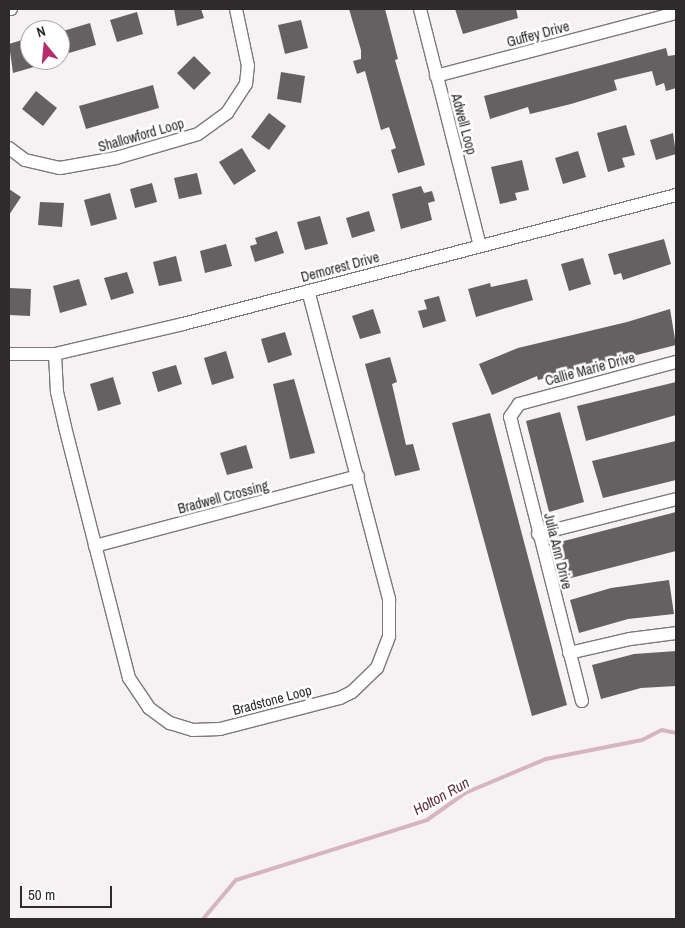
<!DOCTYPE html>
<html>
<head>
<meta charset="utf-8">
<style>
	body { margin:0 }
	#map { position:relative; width:685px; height:928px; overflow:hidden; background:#f6f1f3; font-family:"Archivo Narrow",sans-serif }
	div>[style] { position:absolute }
	.stream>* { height:4px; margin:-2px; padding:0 2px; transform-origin:2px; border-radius:2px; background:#d7b5bf }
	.building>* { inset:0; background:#656162 }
	.roads { filter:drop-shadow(1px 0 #7d797a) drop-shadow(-1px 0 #7d797a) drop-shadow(0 1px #7d797a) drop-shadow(0 -1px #7d797a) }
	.minor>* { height:12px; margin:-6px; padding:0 6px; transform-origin:6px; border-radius:6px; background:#fff }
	span { translate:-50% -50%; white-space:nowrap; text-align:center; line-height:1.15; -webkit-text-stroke:5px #fff; paint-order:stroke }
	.street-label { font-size:14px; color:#2d2b2c }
	.water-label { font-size:15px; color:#5e2f40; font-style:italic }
	.frame { position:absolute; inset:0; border:10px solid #2d2b2c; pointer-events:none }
	.north { position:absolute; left:20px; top:20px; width:50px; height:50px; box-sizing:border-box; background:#fff; border:1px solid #abaaab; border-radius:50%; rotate:343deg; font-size:14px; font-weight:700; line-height:20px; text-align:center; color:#2d2b2c }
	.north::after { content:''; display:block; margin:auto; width:18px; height:22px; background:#b72d69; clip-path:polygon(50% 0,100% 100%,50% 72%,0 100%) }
	.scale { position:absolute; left:20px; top:886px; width:92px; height:22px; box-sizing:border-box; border:2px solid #2d2b2c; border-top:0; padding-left:6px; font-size:15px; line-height:18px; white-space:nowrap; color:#2d2b2c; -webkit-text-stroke:4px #fff; paint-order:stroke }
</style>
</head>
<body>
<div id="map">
	<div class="stream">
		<i style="left:203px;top:919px;width:51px;rotate:-49.8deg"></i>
		<i style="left:236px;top:880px;width:200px;rotate:-17.4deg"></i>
		<i style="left:427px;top:820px;width:47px;rotate:-35.4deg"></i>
		<i style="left:465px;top:793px;width:88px;rotate:-22.8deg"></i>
		<i style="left:546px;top:759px;width:98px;rotate:-11.2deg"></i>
		<i style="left:642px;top:740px;width:22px;rotate:-27deg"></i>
		<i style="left:662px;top:730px;width:14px;rotate:12deg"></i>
	</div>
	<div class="building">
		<i style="clip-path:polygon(174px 9px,201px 9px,204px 18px,177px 26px)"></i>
		<i style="clip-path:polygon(349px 9px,385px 9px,398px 59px,395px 60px,425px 165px,398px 173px,391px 150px,396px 148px,389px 127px,381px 130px,365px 71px,357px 74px,353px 61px,361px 59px,361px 50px)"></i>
		<i style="clip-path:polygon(455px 9px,516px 9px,518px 18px,463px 34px)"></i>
		<i style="clip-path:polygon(137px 12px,143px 34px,117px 42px,110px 20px)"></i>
		<i style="clip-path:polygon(301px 20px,308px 48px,285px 54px,278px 25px)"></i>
		<i style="clip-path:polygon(90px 23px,96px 45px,69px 53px,63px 31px)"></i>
		<i style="clip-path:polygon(25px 39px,34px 67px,13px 73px,9px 44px)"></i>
		<i style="clip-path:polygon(666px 48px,668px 56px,675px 55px,676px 60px,676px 88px,666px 91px,664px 83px,656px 86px,652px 71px,614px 80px,617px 90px,571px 104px,530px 114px,528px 107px,490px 119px,484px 96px)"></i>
		<i style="clip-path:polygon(194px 56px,211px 73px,194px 90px,177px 73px)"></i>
		<i style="clip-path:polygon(281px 72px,305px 76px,301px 103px,277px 99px)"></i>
		<i style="clip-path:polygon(153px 85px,159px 108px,86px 129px,79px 106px)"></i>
		<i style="clip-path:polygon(36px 91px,57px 108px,43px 126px,22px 109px)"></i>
		<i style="clip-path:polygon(269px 113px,286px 126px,269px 150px,251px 137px)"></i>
		<i style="clip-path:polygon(626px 125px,635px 155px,622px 158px,625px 167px,608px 172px,597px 133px)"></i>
		<i style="clip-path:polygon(673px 133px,676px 154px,656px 160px,650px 140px)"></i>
		<i style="clip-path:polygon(242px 148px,256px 171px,234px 185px,219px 162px)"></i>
		<i style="clip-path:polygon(578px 151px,586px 177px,563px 184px,555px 158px)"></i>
		<i style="clip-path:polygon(522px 160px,529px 190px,515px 193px,517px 200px,500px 204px,491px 167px)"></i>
		<i style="clip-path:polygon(197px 173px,202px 194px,179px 199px,174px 178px)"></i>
		<i style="clip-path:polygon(152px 183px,157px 202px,135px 208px,130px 189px)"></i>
		<i style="clip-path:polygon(421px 186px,424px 193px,432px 191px,435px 201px,428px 203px,432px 220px,401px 229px,392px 194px)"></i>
		<i style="clip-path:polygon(9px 189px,21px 197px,9px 215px)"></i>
		<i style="clip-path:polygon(110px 193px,117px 219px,91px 226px,84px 200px)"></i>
		<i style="clip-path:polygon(40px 202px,64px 203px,62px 227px,38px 225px)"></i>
		<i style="clip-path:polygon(369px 211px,375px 231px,352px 238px,346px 218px)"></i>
		<i style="clip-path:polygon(320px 216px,328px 244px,305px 250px,297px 222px)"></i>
		<i style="clip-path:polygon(277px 231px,284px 253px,255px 262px,250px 246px,257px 244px,255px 238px)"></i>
		<i style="clip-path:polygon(664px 239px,671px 264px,623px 280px,621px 273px,614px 275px,608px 254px)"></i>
		<i style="clip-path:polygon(226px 244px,232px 266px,205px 273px,200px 251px)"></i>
		<i style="clip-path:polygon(176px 256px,182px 281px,159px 286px,153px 262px)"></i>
		<i style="clip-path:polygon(583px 258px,591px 284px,569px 291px,561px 264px)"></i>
		<i style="clip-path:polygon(127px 272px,134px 293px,111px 300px,104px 278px)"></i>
		<i style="clip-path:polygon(79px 279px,87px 305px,60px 313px,53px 286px)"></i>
		<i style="clip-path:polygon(527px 279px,533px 300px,476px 317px,468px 289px,490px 283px,491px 287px)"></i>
		<i style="clip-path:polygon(9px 288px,31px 289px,30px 316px,9px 315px)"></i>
		<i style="clip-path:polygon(439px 296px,446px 321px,423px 328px,418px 311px,427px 309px,424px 300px)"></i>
		<i style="clip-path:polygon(373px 309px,381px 333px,360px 339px,352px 316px)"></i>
		<i style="clip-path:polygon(670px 309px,676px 345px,538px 380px,537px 376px,492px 395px,479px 364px,518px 348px,627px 322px)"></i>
		<i style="clip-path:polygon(285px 332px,292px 355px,268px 363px,261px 339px)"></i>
		<i style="clip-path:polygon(226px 351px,234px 378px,212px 385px,204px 358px)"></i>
		<i style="clip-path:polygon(390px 357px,397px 382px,392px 384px,406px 445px,413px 444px,420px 470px,395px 476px,365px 364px)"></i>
		<i style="clip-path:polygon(176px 365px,182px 384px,158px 392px,152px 372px)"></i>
		<i style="clip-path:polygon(113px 377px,121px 404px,98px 411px,90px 384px)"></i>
		<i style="clip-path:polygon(294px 379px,315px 453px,290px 459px,273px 384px)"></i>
		<i style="clip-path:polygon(676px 382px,676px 415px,586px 441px,577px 406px)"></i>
		<i style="clip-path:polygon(560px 412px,584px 502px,549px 512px,526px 421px)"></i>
		<i style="clip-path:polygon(490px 413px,567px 705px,532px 716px,452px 423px)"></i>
		<i style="clip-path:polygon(676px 441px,676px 480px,603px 498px,592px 461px)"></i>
		<i style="clip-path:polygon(246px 445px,253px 468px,227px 475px,220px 453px)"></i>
		<i style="clip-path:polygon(676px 512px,676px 551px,567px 579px,556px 543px)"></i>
		<i style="clip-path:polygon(669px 580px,674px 614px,628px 619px,579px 633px,570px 600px,611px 588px)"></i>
		<i style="clip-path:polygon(676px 651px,676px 686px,641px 688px,601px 699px,592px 665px,634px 654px)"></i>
	</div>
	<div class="roads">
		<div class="minor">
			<i style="left:9px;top:9px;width:2px"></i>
			<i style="left:420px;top:9px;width:244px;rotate:75.8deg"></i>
			<i style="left:436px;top:76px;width:248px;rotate:-14.7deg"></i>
			<i style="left:9px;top:148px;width:20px;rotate:37deg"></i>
			<i style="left:25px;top:160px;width:36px;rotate:13deg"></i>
			<i style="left:60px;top:168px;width:57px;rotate:-10.1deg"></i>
			<i style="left:116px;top:158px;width:85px;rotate:-16.3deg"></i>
			<i style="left:198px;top:134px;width:36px;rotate:-36deg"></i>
			<i style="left:227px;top:113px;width:35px;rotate:-57deg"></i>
			<i style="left:246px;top:84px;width:18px;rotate:-84deg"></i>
			<i style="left:248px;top:66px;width:58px;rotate:-101.9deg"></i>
			<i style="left:9px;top:354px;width:46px"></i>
			<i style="left:55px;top:354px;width:131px;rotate:-13.2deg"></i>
			<i style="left:183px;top:324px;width:510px;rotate:-14.66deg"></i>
			<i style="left:55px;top:354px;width:38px;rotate:87deg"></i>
			<i style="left:57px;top:392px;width:36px;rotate:77deg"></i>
			<i style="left:65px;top:427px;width:259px;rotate:75.7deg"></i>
			<i style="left:129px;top:678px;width:36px;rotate:56deg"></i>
			<i style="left:149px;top:708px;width:26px;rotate:36deg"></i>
			<i style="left:170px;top:723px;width:24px;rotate:17deg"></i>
			<i style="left:193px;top:730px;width:27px;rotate:-2deg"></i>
			<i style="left:220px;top:729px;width:124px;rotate:-14.5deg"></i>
			<i style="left:340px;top:698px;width:13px;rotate:-27deg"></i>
			<i style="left:352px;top:692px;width:35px;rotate:-44deg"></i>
			<i style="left:377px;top:668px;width:34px;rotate:-69deg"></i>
			<i style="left:389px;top:636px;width:37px;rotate:-90deg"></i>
			<i style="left:389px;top:599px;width:318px;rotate:-104.7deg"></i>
			<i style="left:538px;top:534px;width:142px;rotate:-14.2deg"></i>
			<i style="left:95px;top:546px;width:272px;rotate:-14.9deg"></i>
			<i style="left:569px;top:653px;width:63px;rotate:-12.9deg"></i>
			<i style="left:630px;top:639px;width:46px;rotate:-7.4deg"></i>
			<i style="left:582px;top:701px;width:293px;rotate:-104.2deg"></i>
			<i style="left:510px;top:417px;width:16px;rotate:-55deg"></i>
			<i style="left:519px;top:404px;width:163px;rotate:-15deg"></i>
		</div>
	</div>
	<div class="street-label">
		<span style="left:538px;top:34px;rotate:-15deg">Guffey Drive</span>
		<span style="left:464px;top:124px;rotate:75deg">Adwell Loop</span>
		<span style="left:141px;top:135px;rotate:-16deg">Shallowford Loop</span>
		<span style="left:340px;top:267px;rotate:-15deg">Demorest Drive</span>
		<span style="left:590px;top:369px;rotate:-15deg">Callie Marie Drive</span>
		<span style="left:223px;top:497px;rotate:-15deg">Bradwell Crossing</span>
		<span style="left:558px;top:551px;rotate:76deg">Julia Ann Drive</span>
		<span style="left:272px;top:700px;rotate:-15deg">Bradstone Loop</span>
	</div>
	<div class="water-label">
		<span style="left:441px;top:796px;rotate:-29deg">Holton Run</span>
	</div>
	<div class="frame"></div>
	<div class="north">N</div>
	<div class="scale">50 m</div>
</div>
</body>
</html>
